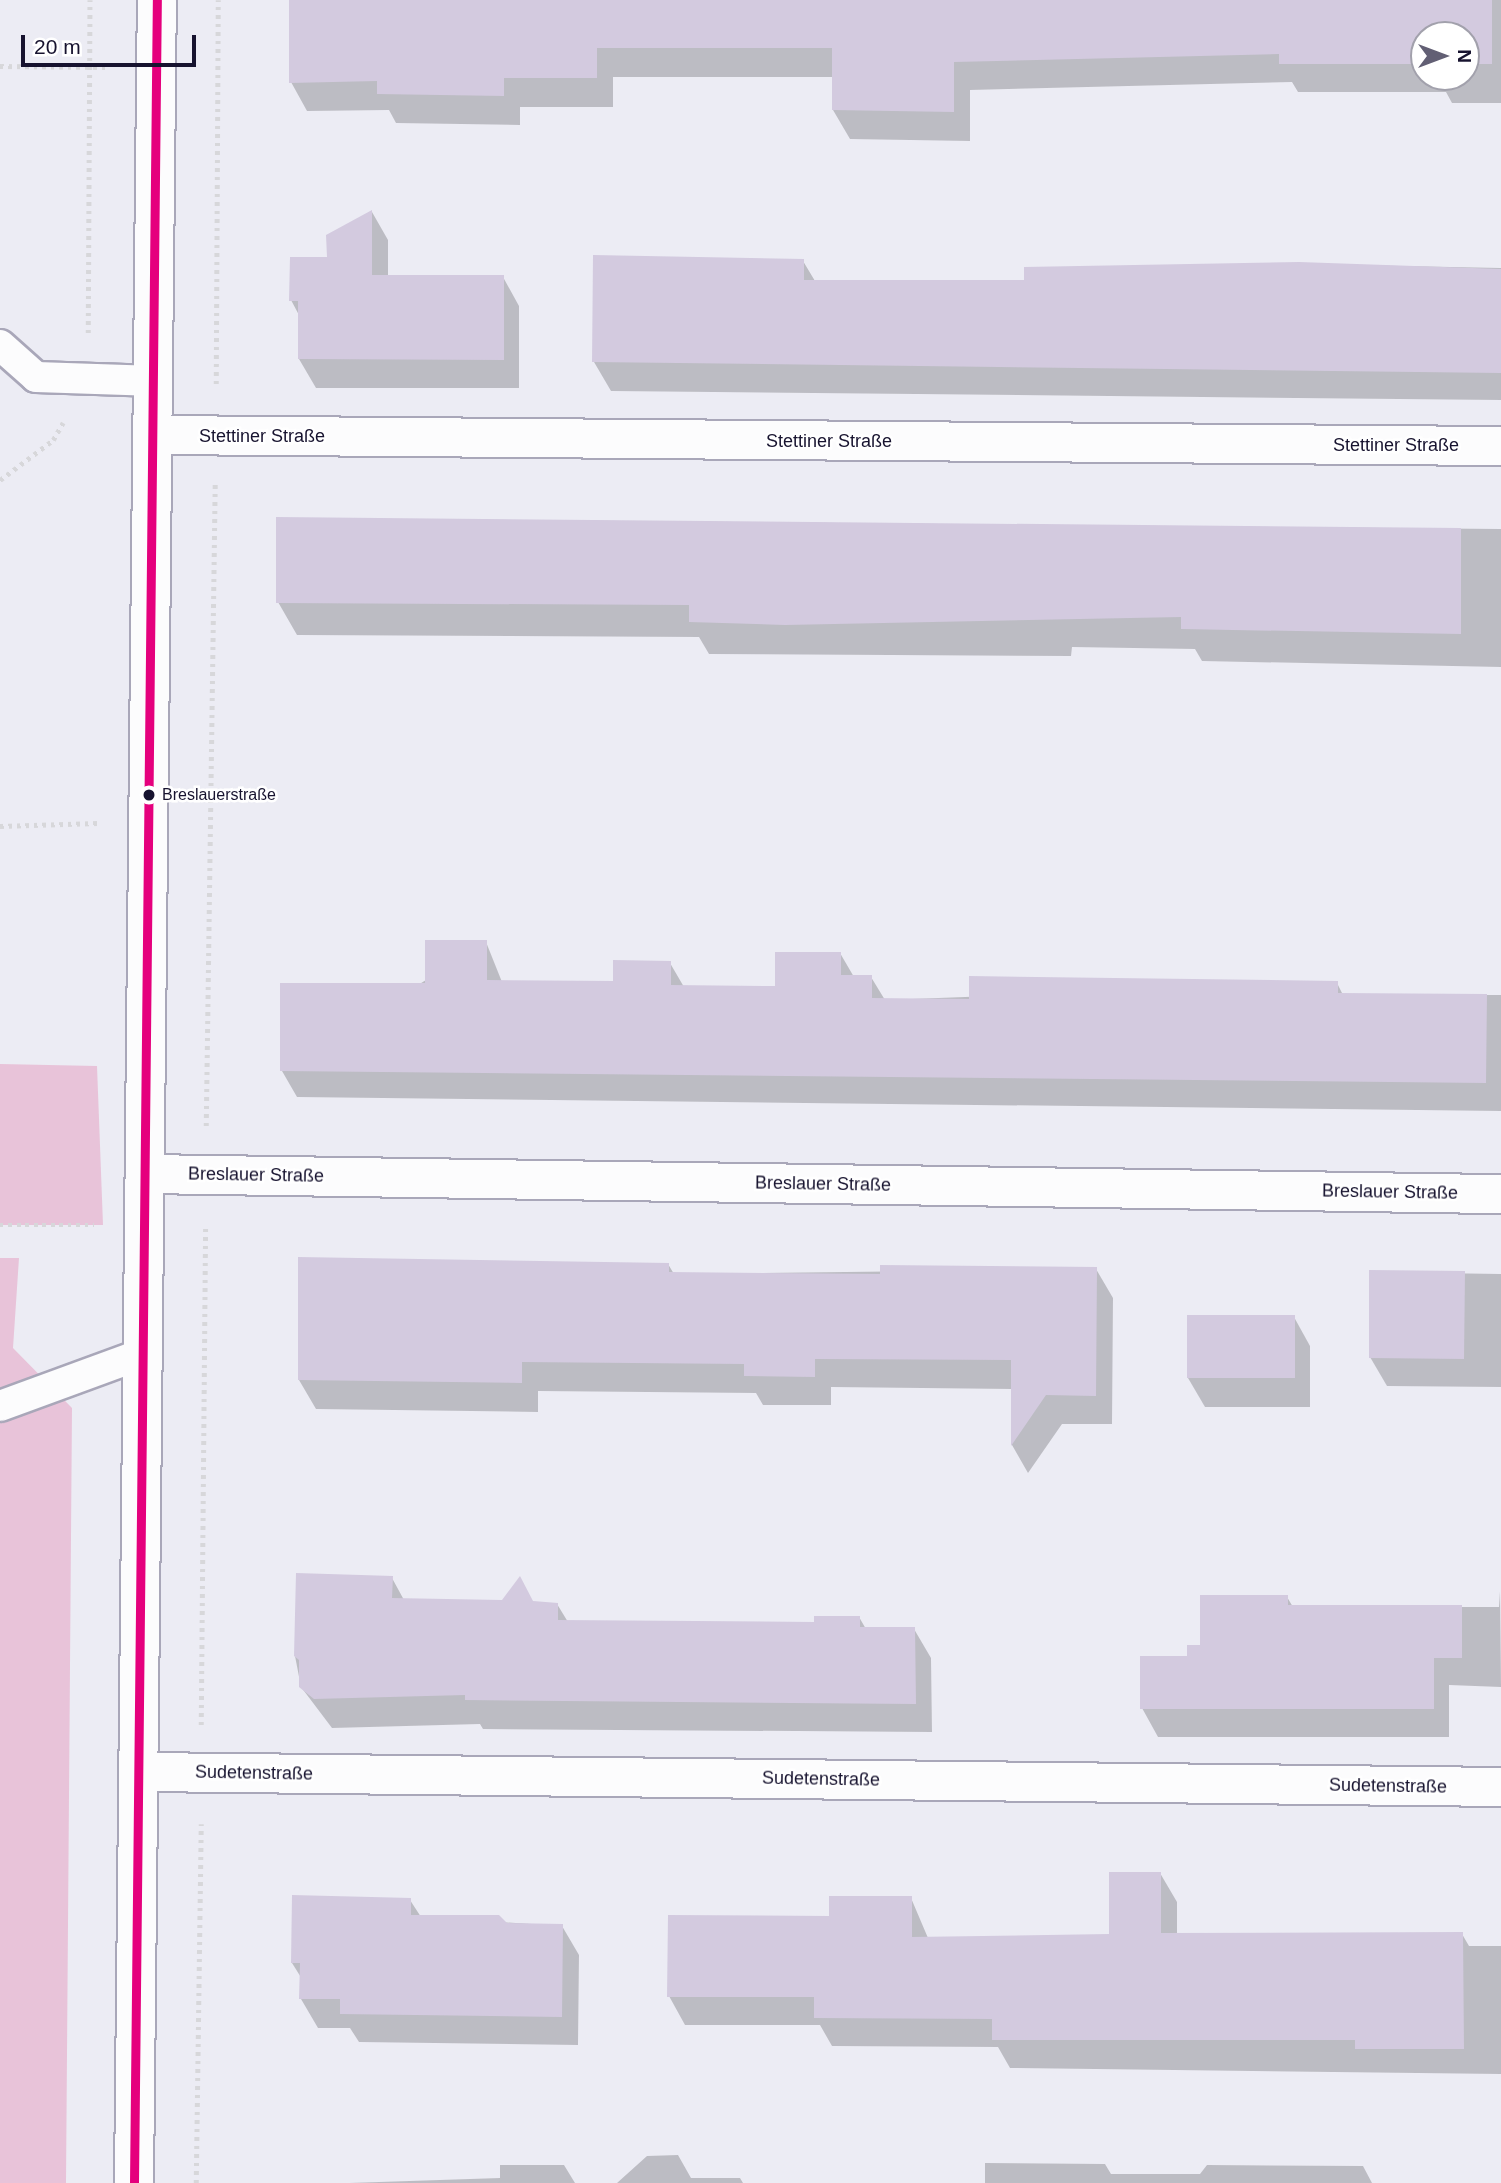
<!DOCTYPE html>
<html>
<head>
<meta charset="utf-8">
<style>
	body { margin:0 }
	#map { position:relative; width:1501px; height:2183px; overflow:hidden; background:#ececf4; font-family:Arial,sans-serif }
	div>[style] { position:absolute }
	.green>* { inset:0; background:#e8c3d9 }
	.shadow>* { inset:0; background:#0003 }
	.building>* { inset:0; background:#d3cadf }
	.path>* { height:4.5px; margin-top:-2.25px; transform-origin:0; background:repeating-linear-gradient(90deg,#d7d7da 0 3.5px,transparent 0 8.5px) }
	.roads { filter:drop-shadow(2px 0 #a9a7b9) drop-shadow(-2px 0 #a9a7b9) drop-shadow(0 2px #a9a7b9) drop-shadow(0 -2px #a9a7b9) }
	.service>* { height:30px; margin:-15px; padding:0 15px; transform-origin:15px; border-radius:15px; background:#fcfcfd }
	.minor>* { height:38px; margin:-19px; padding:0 19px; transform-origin:19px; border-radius:19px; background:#fcfcfd }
	.bus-1>* { height:9px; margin:-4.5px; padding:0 4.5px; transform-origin:4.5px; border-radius:4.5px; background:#e5007d }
	.dots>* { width:19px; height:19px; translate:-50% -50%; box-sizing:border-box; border:4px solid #fff; border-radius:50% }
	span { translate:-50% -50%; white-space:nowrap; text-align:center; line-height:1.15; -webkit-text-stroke:5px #fff; paint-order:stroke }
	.bus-label { font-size:16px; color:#17132f }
	.left { translate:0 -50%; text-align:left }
	.street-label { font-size:18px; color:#17132f }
	.north { position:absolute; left:1410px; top:21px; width:70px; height:70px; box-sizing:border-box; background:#fff; border:2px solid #a2a1ac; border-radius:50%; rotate:90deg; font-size:19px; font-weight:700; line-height:28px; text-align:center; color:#17132f }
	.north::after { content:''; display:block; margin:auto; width:24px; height:32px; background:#625f74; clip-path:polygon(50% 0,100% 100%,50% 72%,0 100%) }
	.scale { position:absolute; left:21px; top:35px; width:175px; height:32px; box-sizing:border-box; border:4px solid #17132f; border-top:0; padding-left:9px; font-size:21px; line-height:24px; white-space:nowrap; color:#17132f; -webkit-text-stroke:5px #fff; paint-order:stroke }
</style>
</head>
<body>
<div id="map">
	<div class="green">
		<i style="clip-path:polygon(0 1064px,97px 1066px,103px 1225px,0 1225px)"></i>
		<i style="clip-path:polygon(0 1258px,19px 1258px,13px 1348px,72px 1408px,66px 2183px,0 2183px)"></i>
	</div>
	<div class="shadow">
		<i style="clip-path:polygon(evenodd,291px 0,1501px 0,1501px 103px,1452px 103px,1446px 92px,1298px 92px,1292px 82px,970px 90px,970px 141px,850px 139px,833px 110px,833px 77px,613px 77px,613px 107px,520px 107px,520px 125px,396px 123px,389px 110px,307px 111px,291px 82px,291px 0,1424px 35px,1466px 35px,1466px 77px,1424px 77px,1424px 35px)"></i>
		<i style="clip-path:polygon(372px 212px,388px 240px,388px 277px,503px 277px,519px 306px,519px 388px,316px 388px,299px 359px,300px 317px,291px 300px)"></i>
		<i style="clip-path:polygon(803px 261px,815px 281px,1026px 281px,1299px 264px,1501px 268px,1501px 400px,611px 391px,594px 362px)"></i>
		<i style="clip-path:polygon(278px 518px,1501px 529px,1501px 667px,1202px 661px,1195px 649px,1072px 647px,1071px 656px,709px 654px,699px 637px,297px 635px,278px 602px)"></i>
		<i style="clip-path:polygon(486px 942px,502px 982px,614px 983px,670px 963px,684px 987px,777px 988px,840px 953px,854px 977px,871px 977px,885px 1000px,1337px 983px,1343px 995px,1501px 995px,1501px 1111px,297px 1097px,282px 1071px)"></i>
		<i style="clip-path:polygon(668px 1264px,674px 1274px,1096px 1269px,1113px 1298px,1112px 1424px,1062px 1424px,1028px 1473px,1012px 1445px,1012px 1389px,831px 1387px,831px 1405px,763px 1405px,756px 1393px,538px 1391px,538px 1412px,316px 1409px,299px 1380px)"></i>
		<i style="clip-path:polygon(1370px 1272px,1501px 1274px,1501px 1387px,1387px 1386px,1370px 1357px)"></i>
		<i style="clip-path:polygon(1294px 1317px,1310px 1346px,1310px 1407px,1205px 1407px,1188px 1378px)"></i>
		<i style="clip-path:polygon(392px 1578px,404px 1600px,557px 1604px,568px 1622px,816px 1624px,859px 1617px,866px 1629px,914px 1629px,931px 1658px,932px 1732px,483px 1729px,480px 1724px,332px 1728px,301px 1687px,295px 1656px)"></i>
		<i style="clip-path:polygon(1500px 1591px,1501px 1687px,1449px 1685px,1449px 1737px,1158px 1737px,1142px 1708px,1202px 1646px,1287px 1597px,1293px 1607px,1499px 1607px)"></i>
		<i style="clip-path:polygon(1160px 1873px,1177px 1902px,1177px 1935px,1462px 1934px,1469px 1946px,1501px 1946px,1501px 2074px,1010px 2068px,998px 2047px,832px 2046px,820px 2025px,685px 2025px,669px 1996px,830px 1918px,911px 1898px,928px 1938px,1111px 1936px)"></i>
		<i style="clip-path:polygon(410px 1900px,421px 1917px,562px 1926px,579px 1955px,578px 2045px,359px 2042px,350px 2028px,318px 2028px,301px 1999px,302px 1979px,292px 1963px)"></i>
		<i style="clip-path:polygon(678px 2155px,691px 2178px,740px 2178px,743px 2183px,617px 2183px,647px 2156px)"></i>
		<i style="clip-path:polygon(985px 2163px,1105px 2164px,1111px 2174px,1200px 2174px,1207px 2165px,1363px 2166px,1372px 2183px,985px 2183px)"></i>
		<i style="clip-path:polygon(500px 2165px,564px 2165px,575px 2183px,349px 2183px,500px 2178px)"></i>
	</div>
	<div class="building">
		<i style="clip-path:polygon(289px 0,1492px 0,1492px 64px,1466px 64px,1466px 35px,1424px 35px,1424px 64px,1279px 64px,1279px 54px,954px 62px,954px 112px,832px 110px,832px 48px,597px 48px,597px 78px,504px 78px,504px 96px,377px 94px,377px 81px,289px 83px)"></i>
		<i style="clip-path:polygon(372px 210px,372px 275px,504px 275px,504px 360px,298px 359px,298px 301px,289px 301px,290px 257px,327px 257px,326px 235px)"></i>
		<i style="clip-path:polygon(593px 255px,804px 259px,804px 280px,1024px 280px,1024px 267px,1299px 262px,1501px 269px,1501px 373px,592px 362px)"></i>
		<i style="clip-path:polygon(276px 517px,1461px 528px,1461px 634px,1181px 629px,1181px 617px,785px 625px,689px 622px,689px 605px,276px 603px)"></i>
		<i style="clip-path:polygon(425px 940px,487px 940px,487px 980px,613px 981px,613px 960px,671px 961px,671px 985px,775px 986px,775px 952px,841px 952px,841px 975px,872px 975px,872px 998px,969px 999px,969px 976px,1338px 981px,1338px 993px,1487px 994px,1486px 1083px,280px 1071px,280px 983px,425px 983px)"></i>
		<i style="clip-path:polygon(298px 1257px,669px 1263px,669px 1272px,880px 1274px,880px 1265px,1097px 1267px,1096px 1396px,1046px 1395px,1011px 1446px,1011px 1360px,815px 1359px,815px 1377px,744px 1376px,744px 1364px,522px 1362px,522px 1383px,298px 1380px)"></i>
		<i style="clip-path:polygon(1369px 1270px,1465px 1271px,1464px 1359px,1369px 1358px)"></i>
		<i style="clip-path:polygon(1187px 1315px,1295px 1315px,1295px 1378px,1187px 1378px)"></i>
		<i style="clip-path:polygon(296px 1573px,393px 1576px,392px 1598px,502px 1600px,520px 1576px,533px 1601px,558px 1603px,558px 1620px,814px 1622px,814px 1616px,860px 1616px,860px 1627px,915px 1627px,916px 1704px,465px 1700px,465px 1695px,314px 1699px,299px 1687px,299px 1660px,294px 1656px)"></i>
		<i style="clip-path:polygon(1200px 1595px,1288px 1595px,1288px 1605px,1462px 1605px,1462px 1658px,1434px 1658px,1434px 1709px,1140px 1709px,1140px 1656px,1187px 1656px,1187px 1645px,1200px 1645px)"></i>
		<i style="clip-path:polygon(1109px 1872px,1161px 1872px,1161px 1933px,1463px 1932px,1464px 2049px,1355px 2049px,1355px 2040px,992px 2040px,992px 2019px,814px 2018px,814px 1997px,667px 1997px,668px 1915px,829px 1916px,829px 1896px,912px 1896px,912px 1937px,1109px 1934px)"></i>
		<i style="clip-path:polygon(292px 1895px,411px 1898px,411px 1915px,499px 1915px,507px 1923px,563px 1924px,562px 2017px,340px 2014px,340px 1999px,299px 1999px,300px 1963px,291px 1963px)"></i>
	</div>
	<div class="path">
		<i style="left:0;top:66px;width:108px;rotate:0.5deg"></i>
		<i style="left:88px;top:333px;width:333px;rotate:-89.7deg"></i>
		<i style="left:216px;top:384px;width:384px;rotate:-89.7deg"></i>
		<i style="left:0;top:480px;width:66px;rotate:-37deg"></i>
		<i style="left:53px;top:440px;width:20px;rotate:-60deg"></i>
		<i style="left:0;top:826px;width:98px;rotate:-1.8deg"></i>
		<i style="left:206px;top:1126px;width:642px;rotate:-89.2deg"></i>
		<i style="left:0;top:1225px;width:94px"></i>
		<i style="left:201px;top:1725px;width:499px;rotate:-89.5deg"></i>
		<i style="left:196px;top:2183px;width:359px;rotate:-89.2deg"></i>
	</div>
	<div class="roads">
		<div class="service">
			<i style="left:0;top:345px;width:48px;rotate:41.6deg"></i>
			<i style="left:36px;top:377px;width:120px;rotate:1.9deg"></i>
			<i style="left:0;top:1406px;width:154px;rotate:-20.1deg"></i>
		</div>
		<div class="minor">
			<i style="left:156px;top:435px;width:1345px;rotate:0.47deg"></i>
			<i style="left:145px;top:1174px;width:1356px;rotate:0.85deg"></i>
			<i style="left:142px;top:1772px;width:1359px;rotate:0.63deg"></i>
			<i style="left:134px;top:2183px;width:2183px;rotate:-89.4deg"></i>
		</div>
	</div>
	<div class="bus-1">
		<i style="left:134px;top:2183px;width:2183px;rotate:-89.4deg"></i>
	</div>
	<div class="dots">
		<i style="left:149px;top:795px;background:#17132f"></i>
	</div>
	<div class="bus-label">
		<span class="left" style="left:162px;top:795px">Breslauerstraße</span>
	</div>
	<div class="street-label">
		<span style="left:262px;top:436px">Stettiner Straße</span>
		<span style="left:829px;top:441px">Stettiner Straße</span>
		<span style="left:1396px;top:445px">Stettiner Straße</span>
		<span style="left:256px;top:1175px;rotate:1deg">Breslauer Straße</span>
		<span style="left:823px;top:1184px;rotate:1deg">Breslauer Straße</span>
		<span style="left:1390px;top:1192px;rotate:1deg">Breslauer Straße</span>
		<span style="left:254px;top:1773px;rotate:1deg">Sudetenstraße</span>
		<span style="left:821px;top:1779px;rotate:1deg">Sudetenstraße</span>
		<span style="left:1388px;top:1786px;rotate:1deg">Sudetenstraße</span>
	</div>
	<div class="north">N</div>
	<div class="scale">20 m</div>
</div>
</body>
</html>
